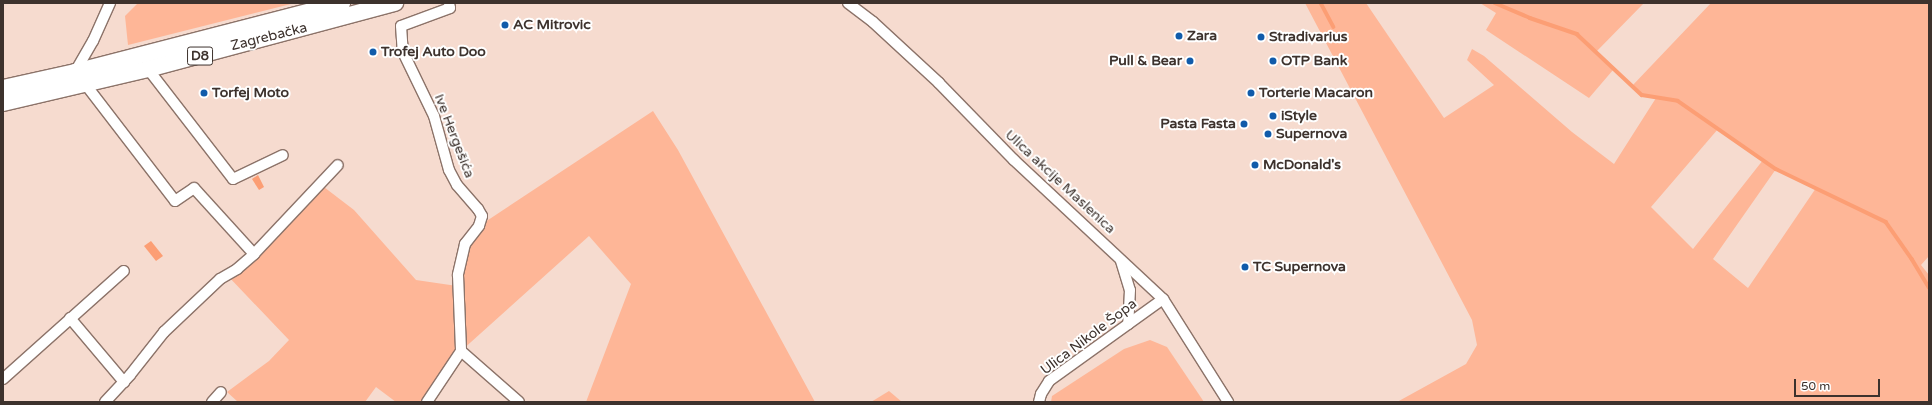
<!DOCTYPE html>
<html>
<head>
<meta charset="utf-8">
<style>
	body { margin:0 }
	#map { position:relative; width:1932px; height:405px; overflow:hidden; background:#f6dbcf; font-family:"Varela Round",sans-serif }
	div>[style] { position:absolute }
	.green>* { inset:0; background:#feb697 }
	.water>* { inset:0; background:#fc9e74 }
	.stream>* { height:3.5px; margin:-1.75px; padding:0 1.75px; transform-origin:1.75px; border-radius:1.75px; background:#fc9e74 }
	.roads { filter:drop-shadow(1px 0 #8c7369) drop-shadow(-1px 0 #8c7369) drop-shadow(0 1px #8c7369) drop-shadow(0 -1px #8c7369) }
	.street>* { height:10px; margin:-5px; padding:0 5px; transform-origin:5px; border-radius:5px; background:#fff }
	.primary>* { height:16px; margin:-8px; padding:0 8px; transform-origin:8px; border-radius:8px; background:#fff }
	.dots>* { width:11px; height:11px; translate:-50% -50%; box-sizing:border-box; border:2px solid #fff; border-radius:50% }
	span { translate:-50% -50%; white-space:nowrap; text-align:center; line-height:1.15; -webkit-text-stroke:4px #fff; paint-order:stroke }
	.shield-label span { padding:1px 3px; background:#fff; border:1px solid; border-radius:3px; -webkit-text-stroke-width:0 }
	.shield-label { font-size:13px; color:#3d322d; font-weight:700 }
	.poi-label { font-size:14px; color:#3d322d; font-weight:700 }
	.left { translate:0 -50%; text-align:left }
	.right { translate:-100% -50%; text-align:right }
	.street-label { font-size:14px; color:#3d322d }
	.frame { position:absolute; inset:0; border:4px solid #3d322d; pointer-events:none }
	.scale { position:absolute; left:1794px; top:379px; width:86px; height:18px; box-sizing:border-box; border:2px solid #3d322d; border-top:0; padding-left:5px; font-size:12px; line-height:14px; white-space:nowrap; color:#3d322d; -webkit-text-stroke:3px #fff; paint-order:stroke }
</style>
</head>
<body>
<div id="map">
	<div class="green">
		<i style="clip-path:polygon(138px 3px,295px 3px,128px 45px,125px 16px)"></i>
		<i style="clip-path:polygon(evenodd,1305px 3px,1366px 3px,1444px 118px,1494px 85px,1467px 60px,1472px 49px,1484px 56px,1572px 132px,1614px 164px,1656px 98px,1642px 95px,1632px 86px,1711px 3px,1929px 3px,1929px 256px,1921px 265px,1929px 275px,1929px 402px,1397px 402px,1466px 364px,1477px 345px,1472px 320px,1305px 3px,1718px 129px,1763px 160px,1693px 249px,1651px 207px,1718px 129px,1305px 3px,1776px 169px,1816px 188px,1748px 288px,1713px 259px,1776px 169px)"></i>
		<i style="clip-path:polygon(1480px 3px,1644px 3px,1596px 52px,1613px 70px,1589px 98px,1486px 30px,1496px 13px)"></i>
		<i style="clip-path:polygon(653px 111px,678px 150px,815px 402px,586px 402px,631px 284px,589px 236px,461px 351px,427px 402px,396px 402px,376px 387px,365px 402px,238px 402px,227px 392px,269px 361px,289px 340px,227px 275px,320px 184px,354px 210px,416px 280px,457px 286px,465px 244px,479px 226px)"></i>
		<i style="clip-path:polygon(1150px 340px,1167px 347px,1204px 402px,1051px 402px,1052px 396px,1124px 349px)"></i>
		<i style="clip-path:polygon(889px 391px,902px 402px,871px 402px)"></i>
	</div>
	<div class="water">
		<i style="clip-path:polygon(258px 175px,264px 187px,259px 190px,252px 179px)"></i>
		<i style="clip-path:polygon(151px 241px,163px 256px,156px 261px,144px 246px)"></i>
	</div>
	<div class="stream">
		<i style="left:1321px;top:3px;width:27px;rotate:62deg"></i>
		<i style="left:1495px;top:3px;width:38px;rotate:23deg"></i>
		<i style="left:1530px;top:18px;width:50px;rotate:18.8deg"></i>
		<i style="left:1577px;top:34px;width:89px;rotate:43.2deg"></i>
		<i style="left:1642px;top:95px;width:36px;rotate:9deg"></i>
		<i style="left:1678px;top:101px;width:119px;rotate:34.8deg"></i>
		<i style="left:1776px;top:169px;width:122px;rotate:25.7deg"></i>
		<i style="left:1886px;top:222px;width:45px;rotate:54.9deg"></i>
		<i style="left:1912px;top:259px;width:33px;rotate:59deg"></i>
	</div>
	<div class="roads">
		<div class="street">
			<i style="left:449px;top:3px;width:5px;rotate:79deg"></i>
			<i style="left:450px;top:8px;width:52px;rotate:159.8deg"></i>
			<i style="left:401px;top:26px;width:26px;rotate:86deg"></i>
			<i style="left:403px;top:52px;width:71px;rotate:64.2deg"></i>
			<i style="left:434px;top:116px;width:56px;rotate:74.5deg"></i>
			<i style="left:449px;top:170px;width:17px;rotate:62deg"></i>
			<i style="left:457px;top:185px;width:32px;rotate:49deg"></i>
			<i style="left:478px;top:209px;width:8px;rotate:60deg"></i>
			<i style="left:482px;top:216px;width:10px;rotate:107deg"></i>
			<i style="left:479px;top:226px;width:23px;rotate:128deg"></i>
			<i style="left:465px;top:244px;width:32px;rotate:103deg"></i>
			<i style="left:458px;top:275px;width:76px;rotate:87.7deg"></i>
			<i style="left:848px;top:3px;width:31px;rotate:37deg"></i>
			<i style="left:873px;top:22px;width:90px;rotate:42.7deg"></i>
			<i style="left:939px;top:83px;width:107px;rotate:45.8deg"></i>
			<i style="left:1014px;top:160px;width:204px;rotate:43deg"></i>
			<i style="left:1163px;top:299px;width:122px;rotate:57.7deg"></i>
			<i style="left:148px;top:69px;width:139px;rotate:52.3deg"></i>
			<i style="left:233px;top:179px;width:55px;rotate:-25.6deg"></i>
			<i style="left:75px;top:72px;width:36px;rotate:-60deg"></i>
			<i style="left:93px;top:41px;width:42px;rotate:-65.9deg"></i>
			<i style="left:86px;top:85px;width:146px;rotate:52.5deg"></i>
			<i style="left:175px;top:201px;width:23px;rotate:-34deg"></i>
			<i style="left:194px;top:188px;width:89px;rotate:47.7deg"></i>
			<i style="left:1121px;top:261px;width:30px;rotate:73deg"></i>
			<i style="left:1130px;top:290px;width:34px;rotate:93deg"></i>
			<i style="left:70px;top:318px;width:84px;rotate:49.8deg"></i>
			<i style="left:461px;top:351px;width:77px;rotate:41.3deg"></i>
			<i style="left:3px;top:379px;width:162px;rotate:-41.8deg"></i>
			<i style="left:105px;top:402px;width:37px;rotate:-47deg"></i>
			<i style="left:130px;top:375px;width:55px;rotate:-51.7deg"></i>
			<i style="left:164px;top:332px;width:77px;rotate:-43.4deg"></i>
			<i style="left:220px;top:279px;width:20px;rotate:-30deg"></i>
			<i style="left:237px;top:269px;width:23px;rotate:-41deg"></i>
			<i style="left:254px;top:254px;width:122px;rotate:-46.7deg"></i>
			<i style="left:212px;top:402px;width:13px;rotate:-48deg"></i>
			<i style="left:427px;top:402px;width:61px;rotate:-56.3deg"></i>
			<i style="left:1039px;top:402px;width:8px;rotate:-76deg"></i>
			<i style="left:1041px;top:394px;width:15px;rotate:-58deg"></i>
			<i style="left:1049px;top:381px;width:140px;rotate:-35.7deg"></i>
		</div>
		<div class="primary">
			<i style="left:3px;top:88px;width:74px;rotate:-12.5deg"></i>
			<i style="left:75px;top:72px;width:276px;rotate:-14.5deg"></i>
			<i style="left:3px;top:103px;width:149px;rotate:-13.2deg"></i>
			<i style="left:148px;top:69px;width:256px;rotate:-15deg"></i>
		</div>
	</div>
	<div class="dots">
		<i style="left:505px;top:25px;background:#115baa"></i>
		<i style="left:1179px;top:36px;background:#115baa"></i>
		<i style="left:1261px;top:37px;background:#115baa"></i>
		<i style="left:373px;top:52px;background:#115baa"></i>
		<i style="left:1190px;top:61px;background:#115baa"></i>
		<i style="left:1273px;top:61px;background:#115baa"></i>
		<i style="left:204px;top:93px;background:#115baa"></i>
		<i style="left:1251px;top:93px;background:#115baa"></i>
		<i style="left:1273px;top:116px;background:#115baa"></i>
		<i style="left:1244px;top:124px;background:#115baa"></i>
		<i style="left:1268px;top:134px;background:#115baa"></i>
		<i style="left:1255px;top:165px;background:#115baa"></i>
		<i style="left:1245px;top:267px;background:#115baa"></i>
	</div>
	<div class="shield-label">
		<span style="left:200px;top:56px">D8</span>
	</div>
	<div class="poi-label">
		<span class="left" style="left:513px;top:25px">AC Mitrovic</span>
		<span class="left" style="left:1187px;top:36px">Zara</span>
		<span class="left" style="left:1269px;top:37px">Stradivarius</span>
		<span class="left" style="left:381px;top:52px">Trofej Auto Doo</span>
		<span class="right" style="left:1182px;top:61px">Pull &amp; Bear</span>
		<span class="left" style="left:1281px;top:61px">OTP Bank</span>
		<span class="left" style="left:212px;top:93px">Torfej Moto</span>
		<span class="left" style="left:1259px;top:93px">Torterie Macaron</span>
		<span class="left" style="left:1281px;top:116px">iStyle</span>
		<span class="right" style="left:1236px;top:124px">Pasta Fasta</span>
		<span class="left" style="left:1276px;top:134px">Supernova</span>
		<span class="left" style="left:1263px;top:165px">McDonald's</span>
		<span class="left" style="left:1253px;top:267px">TC Supernova</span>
	</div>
	<div class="street-label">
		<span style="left:269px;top:37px;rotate:-14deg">Zagrebačka</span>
		<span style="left:454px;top:136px;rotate:69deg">Ive Hergešića</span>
		<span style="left:1060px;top:182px;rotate:43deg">Ulica akcije Maslenica</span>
		<span style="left:1089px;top:337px;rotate:-37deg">Ulica Nikole Šopa</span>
	</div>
	<div class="frame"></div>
	<div class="scale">50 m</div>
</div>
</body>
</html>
